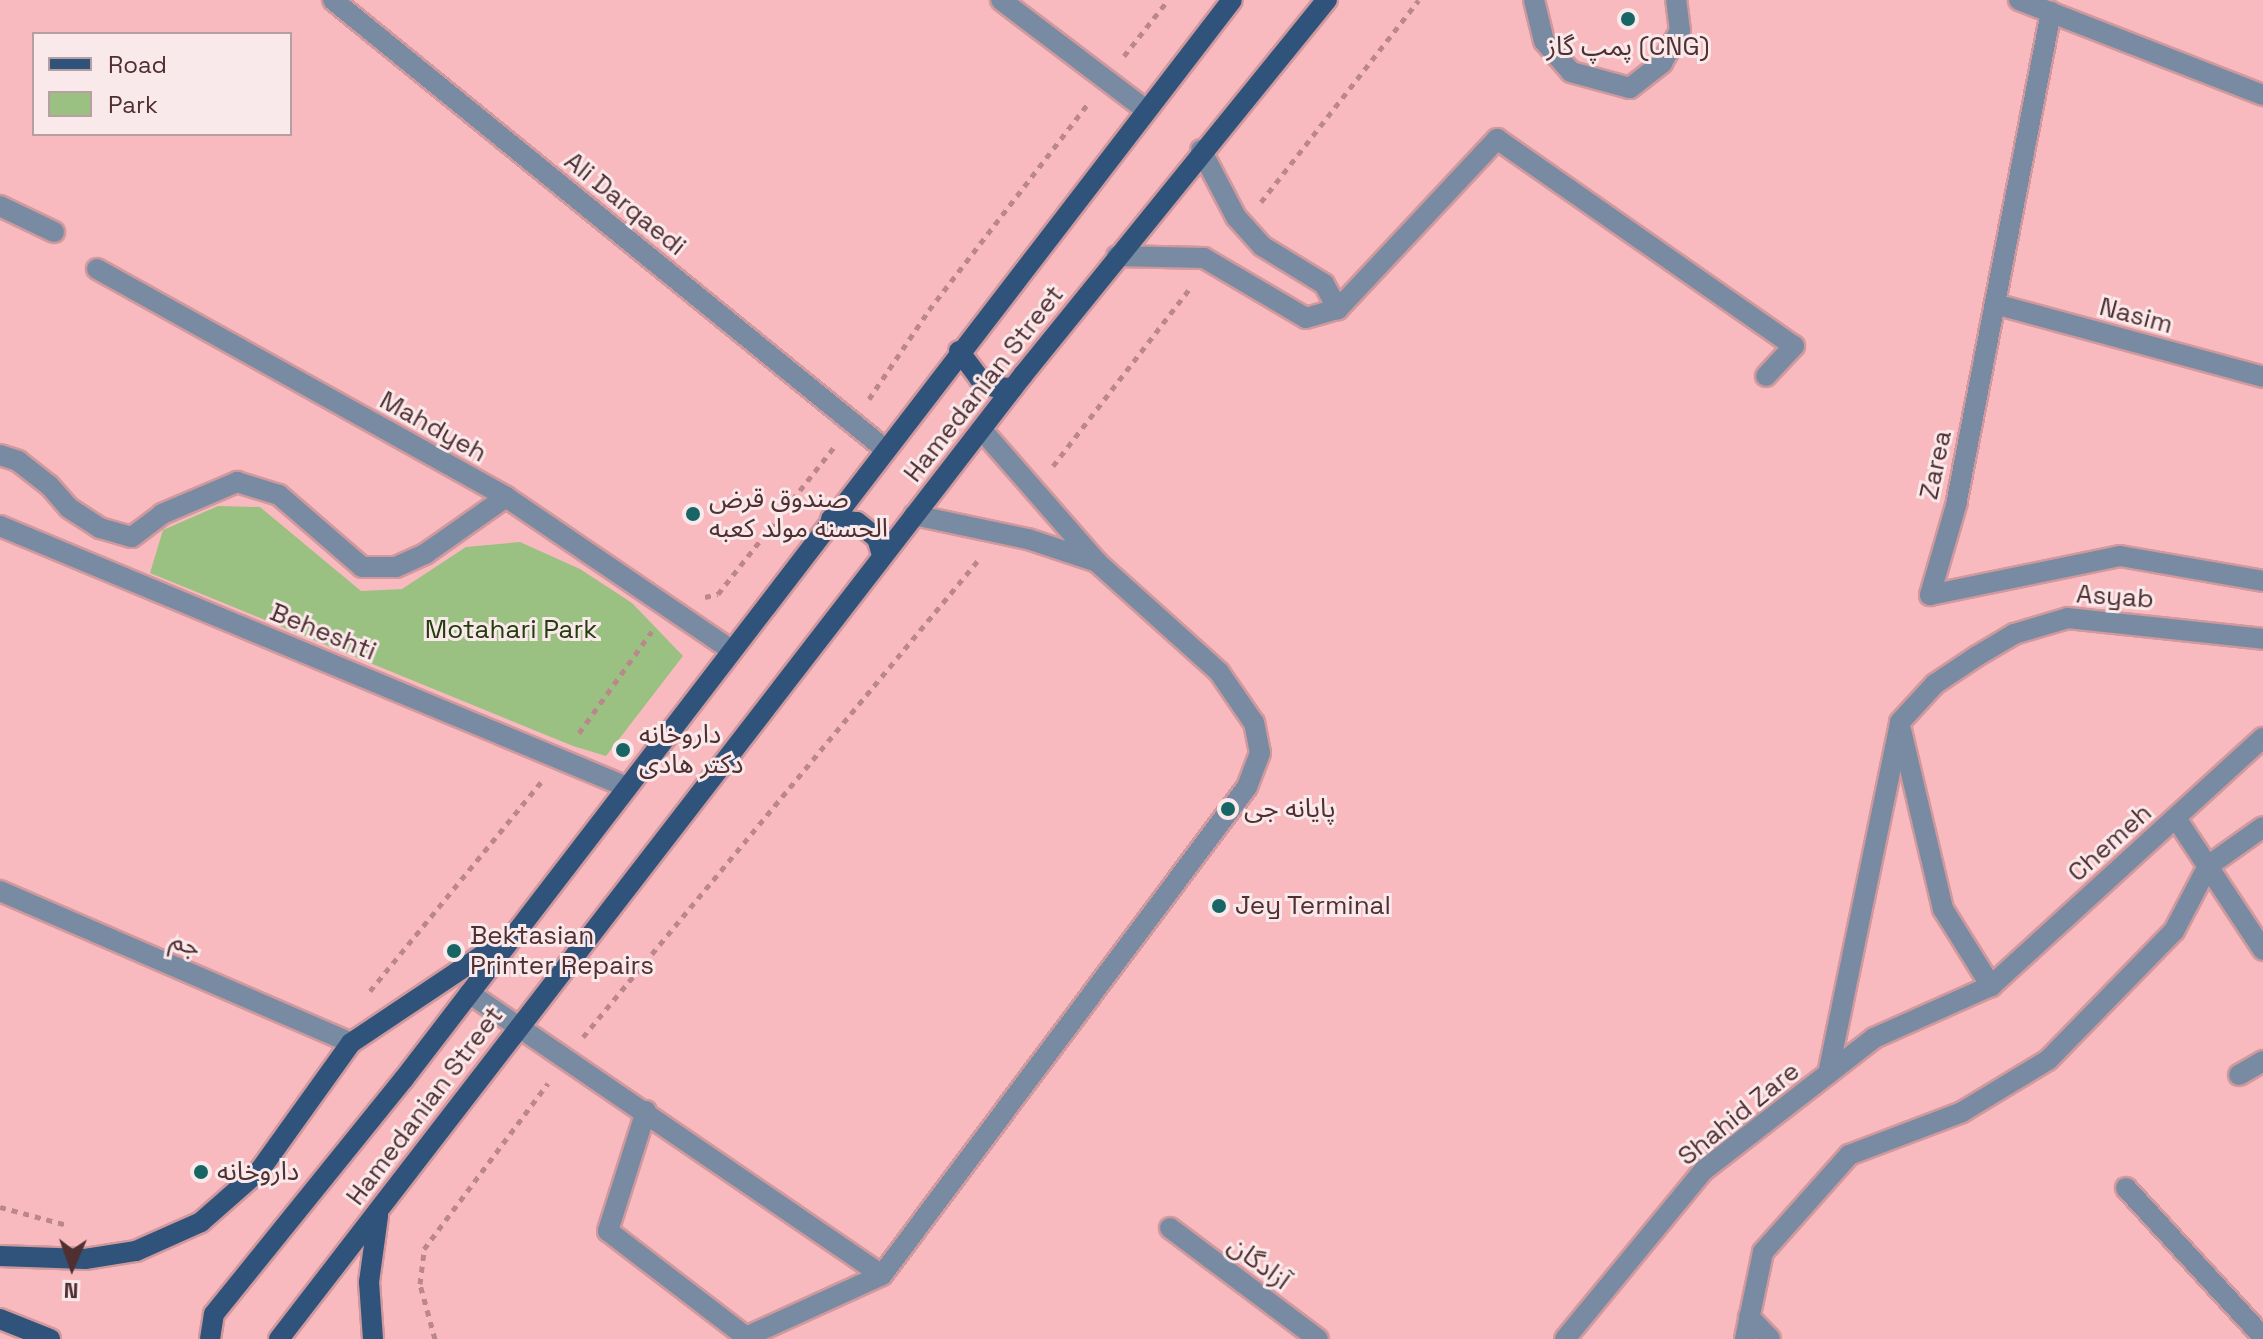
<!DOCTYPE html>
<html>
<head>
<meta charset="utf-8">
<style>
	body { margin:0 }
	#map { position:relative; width:2263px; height:1339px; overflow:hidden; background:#f9babf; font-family:"Space Grotesk","Noto Sans Arabic",sans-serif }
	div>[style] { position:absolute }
	.green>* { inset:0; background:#9bc182 }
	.path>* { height:5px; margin-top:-2.5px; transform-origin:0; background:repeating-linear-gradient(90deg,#bb878c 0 6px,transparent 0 12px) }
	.roads { filter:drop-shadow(2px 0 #d0999d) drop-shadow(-2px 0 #d0999d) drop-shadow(0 2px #d0999d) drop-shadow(0 -2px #d0999d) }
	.minor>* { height:20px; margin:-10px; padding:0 10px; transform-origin:10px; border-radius:10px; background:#788ba2 }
	.major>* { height:20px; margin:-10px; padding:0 10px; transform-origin:10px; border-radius:10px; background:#30537b }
	.dots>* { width:22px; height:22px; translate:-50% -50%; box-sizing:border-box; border:4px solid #fae9ea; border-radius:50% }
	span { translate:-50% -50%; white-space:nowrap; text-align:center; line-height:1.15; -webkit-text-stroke:6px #fae9ea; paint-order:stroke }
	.poi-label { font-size:26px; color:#4f2f32 }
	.left { translate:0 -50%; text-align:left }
	.street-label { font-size:26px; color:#4f2f32 }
	.park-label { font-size:26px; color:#233d0e }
	.legend { position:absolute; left:32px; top:32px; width:260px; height:104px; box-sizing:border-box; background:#fae9ea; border:2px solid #b69fa0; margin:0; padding:10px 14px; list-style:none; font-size:24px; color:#4f2f32 }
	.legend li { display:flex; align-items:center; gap:16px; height:40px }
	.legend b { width:40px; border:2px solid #b69fa0 }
	.north { position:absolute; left:32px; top:1227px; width:80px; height:80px; -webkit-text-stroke:6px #fae9ea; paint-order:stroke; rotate:182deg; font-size:22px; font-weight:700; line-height:32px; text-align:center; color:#4f2f32 }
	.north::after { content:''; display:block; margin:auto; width:28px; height:36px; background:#4f2f32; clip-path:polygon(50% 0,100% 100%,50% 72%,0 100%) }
</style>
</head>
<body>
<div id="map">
	<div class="green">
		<i style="clip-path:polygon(218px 506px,260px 507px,361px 591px,402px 589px,466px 547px,520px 542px,580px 569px,632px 603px,683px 656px,606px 756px,573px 746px,150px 573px,163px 530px)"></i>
	</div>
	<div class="path">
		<i style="left:1124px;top:56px;width:71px;rotate:-51.8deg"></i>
		<i style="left:1261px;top:202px;width:256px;rotate:-52deg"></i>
		<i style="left:869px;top:399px;width:107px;rotate:-56deg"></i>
		<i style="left:929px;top:310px;width:262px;rotate:-52.4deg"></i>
		<i style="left:1053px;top:466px;width:226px;rotate:-52.4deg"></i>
		<i style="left:705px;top:597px;width:13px;rotate:-13deg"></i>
		<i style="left:718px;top:594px;width:189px;rotate:-51.7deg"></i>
		<i style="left:579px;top:733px;width:125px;rotate:-54.4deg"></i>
		<i style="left:370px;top:991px;width:270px;rotate:-50.7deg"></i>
		<i style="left:583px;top:1037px;width:622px;rotate:-50.35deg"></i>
		<i style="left:0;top:1207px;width:69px;rotate:15deg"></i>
		<i style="left:435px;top:1339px;width:57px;rotate:-105.3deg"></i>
		<i style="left:420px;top:1284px;width:35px;rotate:-83deg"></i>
		<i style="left:424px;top:1249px;width:207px;rotate:-53.2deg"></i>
	</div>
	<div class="roads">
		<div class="minor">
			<i style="left:333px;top:0;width:712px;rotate:39.13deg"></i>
			<i style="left:1001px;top:0;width:182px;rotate:37.2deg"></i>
			<i style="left:1534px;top:0;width:42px;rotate:76.3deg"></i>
			<i style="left:1544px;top:41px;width:41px;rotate:48.9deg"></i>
			<i style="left:1571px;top:72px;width:61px;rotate:15.2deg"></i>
			<i style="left:1630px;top:88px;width:41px;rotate:-38deg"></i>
			<i style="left:1662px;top:63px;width:37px;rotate:-61deg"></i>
			<i style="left:1680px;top:31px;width:31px;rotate:-97deg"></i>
			<i style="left:2019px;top:0;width:262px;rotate:21.3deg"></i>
			<i style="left:2051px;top:12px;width:499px;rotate:100.9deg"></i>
			<i style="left:1957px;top:502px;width:97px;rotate:106.2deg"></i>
			<i style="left:1930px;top:595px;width:194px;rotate:-11.6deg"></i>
			<i style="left:2120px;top:556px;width:145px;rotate:9.9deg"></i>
			<i style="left:1201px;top:150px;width:76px;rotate:62.4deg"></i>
			<i style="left:1236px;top:217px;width:39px;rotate:48deg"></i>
			<i style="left:1262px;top:246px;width:73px;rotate:31.5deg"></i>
			<i style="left:1324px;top:284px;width:29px;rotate:61deg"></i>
			<i style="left:0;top:206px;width:60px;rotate:25.7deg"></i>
			<i style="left:1117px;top:256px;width:87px;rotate:1.3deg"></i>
			<i style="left:1204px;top:258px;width:118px;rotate:30.5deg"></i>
			<i style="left:1306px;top:318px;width:33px;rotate:-16deg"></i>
			<i style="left:1338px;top:309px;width:233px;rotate:-46.9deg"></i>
			<i style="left:1497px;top:139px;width:362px;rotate:34.9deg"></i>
			<i style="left:1794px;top:346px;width:41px;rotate:133deg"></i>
			<i style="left:97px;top:269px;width:468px;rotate:29.1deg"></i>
			<i style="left:506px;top:497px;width:272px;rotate:34.2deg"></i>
			<i style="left:1995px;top:304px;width:278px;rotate:15.2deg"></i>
			<i style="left:0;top:455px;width:19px;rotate:18deg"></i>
			<i style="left:18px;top:461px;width:39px;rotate:38deg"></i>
			<i style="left:49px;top:485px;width:30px;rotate:49deg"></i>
			<i style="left:69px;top:508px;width:37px;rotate:33deg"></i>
			<i style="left:100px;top:528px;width:33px;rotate:16deg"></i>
			<i style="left:132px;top:537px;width:38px;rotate:-37deg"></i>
			<i style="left:162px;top:514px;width:82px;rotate:-23.1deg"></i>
			<i style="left:237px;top:482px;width:44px;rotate:17.2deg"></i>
			<i style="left:279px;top:495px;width:110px;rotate:40.9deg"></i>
			<i style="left:362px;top:567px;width:34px"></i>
			<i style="left:396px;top:567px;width:32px;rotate:-24deg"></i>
			<i style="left:425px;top:554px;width:99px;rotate:-35.1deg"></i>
			<i style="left:914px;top:515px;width:116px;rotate:11.9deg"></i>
			<i style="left:1028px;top:539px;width:73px;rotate:18.4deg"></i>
			<i style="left:0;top:526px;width:679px;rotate:22.6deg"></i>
			<i style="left:1900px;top:722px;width:52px;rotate:-47.4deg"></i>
			<i style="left:1935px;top:684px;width:50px;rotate:-33.7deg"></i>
			<i style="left:1977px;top:656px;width:43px;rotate:-30.7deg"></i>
			<i style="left:2014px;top:634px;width:56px;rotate:-16.5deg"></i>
			<i style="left:2068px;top:618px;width:196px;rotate:6.1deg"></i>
			<i style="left:1901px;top:730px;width:184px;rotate:76.8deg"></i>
			<i style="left:1943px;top:909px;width:91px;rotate:58.1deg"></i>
			<i style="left:2176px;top:818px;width:158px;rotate:56.6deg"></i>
			<i style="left:0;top:891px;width:382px;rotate:23.4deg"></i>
			<i style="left:469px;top:993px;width:500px;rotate:34.33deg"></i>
			<i style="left:882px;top:1275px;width:609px;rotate:-53.21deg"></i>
			<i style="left:1247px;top:787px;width:36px;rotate:-69deg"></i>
			<i style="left:1260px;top:753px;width:31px;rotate:-101deg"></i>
			<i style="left:1254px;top:723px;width:62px;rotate:-124.5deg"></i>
			<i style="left:1219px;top:672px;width:164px;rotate:-138deg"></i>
			<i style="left:1097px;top:562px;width:176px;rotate:-131.1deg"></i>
			<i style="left:1828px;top:1074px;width:359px;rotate:-78.4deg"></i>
			<i style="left:2239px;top:1075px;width:28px;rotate:-30deg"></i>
			<i style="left:646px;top:1111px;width:126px;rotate:107.6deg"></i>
			<i style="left:608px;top:1231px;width:174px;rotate:37.5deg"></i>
			<i style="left:746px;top:1337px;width:149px;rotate:-24.5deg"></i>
			<i style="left:2126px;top:1188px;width:202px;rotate:47.4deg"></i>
			<i style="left:1170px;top:1228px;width:185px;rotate:36.9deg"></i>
			<i style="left:1749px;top:1317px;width:30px;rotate:46deg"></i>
			<i style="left:1565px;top:1339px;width:219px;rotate:-50.6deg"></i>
			<i style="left:1704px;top:1170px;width:215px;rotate:-37.8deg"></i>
			<i style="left:1874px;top:1038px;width:128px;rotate:-24deg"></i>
			<i style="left:1991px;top:986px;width:368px;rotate:-42.4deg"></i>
			<i style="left:1745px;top:1339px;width:89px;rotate:-78.3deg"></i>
			<i style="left:1763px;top:1252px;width:130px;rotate:-48.4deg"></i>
			<i style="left:1849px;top:1155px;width:121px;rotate:-20.8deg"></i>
			<i style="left:1962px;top:1112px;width:100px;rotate:-31.2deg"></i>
			<i style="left:2048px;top:1060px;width:180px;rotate:-45.7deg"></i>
			<i style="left:2174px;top:931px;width:73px;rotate:-62.4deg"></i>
			<i style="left:2208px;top:866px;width:67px;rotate:-35.3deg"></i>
		</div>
		<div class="major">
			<i style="left:959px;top:351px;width:34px;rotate:53deg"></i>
			<i style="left:979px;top:378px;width:17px;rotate:31deg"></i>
			<i style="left:994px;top:387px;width:19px;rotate:3deg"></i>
			<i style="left:831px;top:519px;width:26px;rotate:7deg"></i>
			<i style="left:857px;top:522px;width:26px;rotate:39deg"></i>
			<i style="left:877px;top:538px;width:19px;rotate:74deg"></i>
			<i style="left:0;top:1256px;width:85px;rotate:2deg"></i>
			<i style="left:85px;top:1259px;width:52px;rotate:-8.9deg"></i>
			<i style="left:136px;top:1251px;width:71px;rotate:-24deg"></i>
			<i style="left:201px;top:1222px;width:79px;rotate:-41.4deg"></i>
			<i style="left:260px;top:1170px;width:156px;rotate:-54.4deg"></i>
			<i style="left:351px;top:1043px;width:182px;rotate:-33.8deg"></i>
			<i style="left:0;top:1319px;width:54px;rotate:21.8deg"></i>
			<i style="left:210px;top:1339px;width:25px;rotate:-81deg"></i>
			<i style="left:214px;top:1314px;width:301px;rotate:-51.1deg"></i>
			<i style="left:403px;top:1080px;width:1361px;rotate:-52.49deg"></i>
			<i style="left:279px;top:1339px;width:1218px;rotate:-52.34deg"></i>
			<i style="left:1023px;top:375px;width:483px;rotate:-51deg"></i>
			<i style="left:373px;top:1339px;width:57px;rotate:-94deg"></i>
			<i style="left:369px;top:1282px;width:67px;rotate:-82.2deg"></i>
		</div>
	</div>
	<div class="dots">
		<i style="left:1628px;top:19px;background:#176564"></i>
		<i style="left:693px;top:514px;background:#176564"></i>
		<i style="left:623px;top:750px;background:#176564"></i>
		<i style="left:1228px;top:809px;background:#176564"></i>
		<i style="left:1219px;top:906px;background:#176564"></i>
		<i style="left:454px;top:951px;background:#176564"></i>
		<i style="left:201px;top:1172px;background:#176564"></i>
	</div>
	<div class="poi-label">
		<span style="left:1628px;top:47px">پمپ گاز (CNG)</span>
		<span class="left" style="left:709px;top:514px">صندوق قرض<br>الحسنه مولد کعبه</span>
		<span class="left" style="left:639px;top:750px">داروخانه<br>دکتر هادی</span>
		<span class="left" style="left:1244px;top:809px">پایانه جی</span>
		<span class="left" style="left:1235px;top:906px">Jey Terminal</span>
		<span class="left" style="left:470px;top:951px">Bektasian<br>Printer Repairs</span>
		<span class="left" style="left:217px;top:1172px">داروخانه</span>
	</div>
	<div class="street-label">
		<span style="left:625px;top:204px;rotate:39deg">Ali Darqaedi</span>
		<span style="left:2136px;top:316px;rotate:15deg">Nasim</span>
		<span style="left:984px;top:384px;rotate:-52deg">Hamedanian Street</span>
		<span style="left:433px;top:427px;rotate:29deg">Mahdyeh</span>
		<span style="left:1936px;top:465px;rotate:-78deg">Zarea</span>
		<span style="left:2115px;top:597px;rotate:4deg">Asyab</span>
		<span style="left:323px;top:632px;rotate:22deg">Beheshti</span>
		<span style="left:2110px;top:843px;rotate:-42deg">Chemeh</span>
		<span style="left:186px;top:944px;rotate:23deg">جم</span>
		<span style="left:425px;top:1106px;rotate:-53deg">Hamedanian Street</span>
		<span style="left:1739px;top:1114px;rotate:-39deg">Shahid Zare</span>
		<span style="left:1259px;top:1263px;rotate:37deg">آزادگان</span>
	</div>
	<div class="park-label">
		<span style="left:511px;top:630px">Motahari Park</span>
	</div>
	<ul class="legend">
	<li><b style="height:10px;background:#30537b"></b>Road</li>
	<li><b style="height:22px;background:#9bc182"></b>Park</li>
	</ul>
	<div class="north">N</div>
</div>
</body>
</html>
